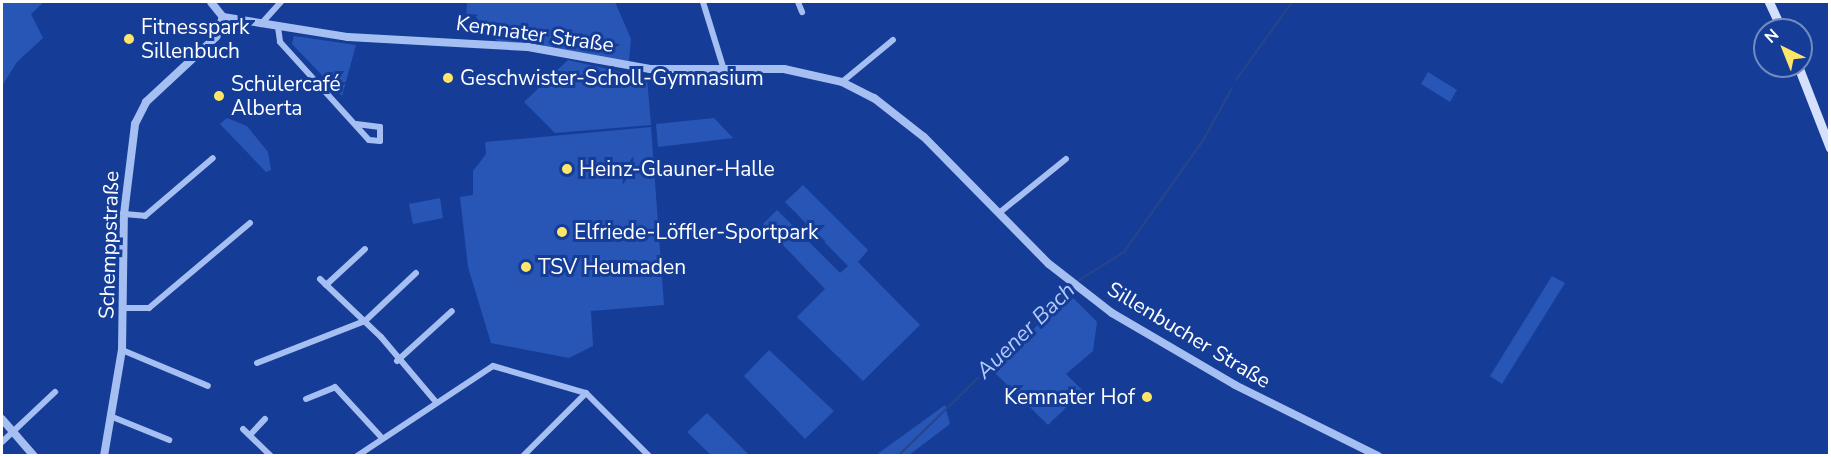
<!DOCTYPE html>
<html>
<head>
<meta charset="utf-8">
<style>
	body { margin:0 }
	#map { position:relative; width:1831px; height:457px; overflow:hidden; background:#153d97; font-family:"Nunito Sans",sans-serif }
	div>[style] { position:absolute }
	.green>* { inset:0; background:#2856b6 }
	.stream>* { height:2px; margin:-1px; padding:0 1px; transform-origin:1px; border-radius:1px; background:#284589 }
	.minor>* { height:6px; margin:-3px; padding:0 3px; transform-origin:3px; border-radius:3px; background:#a6bff2 }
	.tertiary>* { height:8px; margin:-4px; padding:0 4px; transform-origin:4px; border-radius:4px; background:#a6bff2 }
	.secondary>* { height:9px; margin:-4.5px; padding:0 4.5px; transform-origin:4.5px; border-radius:4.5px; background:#d5e1fc }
	.dots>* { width:16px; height:16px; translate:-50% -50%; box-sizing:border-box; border:3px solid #153d97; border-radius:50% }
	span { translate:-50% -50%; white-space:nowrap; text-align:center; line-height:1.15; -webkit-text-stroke:6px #153d97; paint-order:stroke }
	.poi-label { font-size:21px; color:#fff }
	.left { translate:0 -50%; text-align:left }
	.right { translate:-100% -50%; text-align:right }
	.street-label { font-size:21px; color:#fff }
	.water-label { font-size:22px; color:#b3caf9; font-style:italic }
	.frame { position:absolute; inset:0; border:3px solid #fff; pointer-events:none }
	.north { position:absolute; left:1753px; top:18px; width:60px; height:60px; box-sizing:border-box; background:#153d97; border:2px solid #738bc1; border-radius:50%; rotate:317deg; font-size:16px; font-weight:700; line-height:24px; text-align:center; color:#fff }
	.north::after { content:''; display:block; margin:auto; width:21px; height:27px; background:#ffe668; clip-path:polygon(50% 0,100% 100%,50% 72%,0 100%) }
</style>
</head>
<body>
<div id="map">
	<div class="green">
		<i style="clip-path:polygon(2px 2px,44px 2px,31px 14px,43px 38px,17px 62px,2px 86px)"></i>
		<i style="clip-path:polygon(467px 2px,615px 2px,631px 39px,629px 61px,498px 42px,476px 17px,466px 17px)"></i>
		<i style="clip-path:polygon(294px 36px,356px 45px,342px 96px,292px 44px)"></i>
		<i style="clip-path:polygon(568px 60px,647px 78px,651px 125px,555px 133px,524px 102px)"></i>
		<i style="clip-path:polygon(1428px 72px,1457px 90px,1450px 102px,1421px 84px)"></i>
		<i style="clip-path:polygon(227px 118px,247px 126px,268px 152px,271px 170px,266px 172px,220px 124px)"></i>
		<i style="clip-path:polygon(714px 118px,733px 138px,658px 147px,656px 124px)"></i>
		<i style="clip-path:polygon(651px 127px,664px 305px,591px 311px,593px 346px,569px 358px,491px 343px,468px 267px,460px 197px,473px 195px,473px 171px,486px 154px,485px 142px)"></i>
		<i style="clip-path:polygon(803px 185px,868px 250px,858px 262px,920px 325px,863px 381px,797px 317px,825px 289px,763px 224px,777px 210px,840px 273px,848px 266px,785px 202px)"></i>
		<i style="clip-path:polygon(440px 198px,443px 218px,413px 224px,409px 204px)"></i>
		<i style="clip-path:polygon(1552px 276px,1565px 283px,1502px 384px,1490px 376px)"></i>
		<i style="clip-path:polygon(1069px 294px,1097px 322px,1093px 351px,1066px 374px,1083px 391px,1048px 425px,992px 370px)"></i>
		<i style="clip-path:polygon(769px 350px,834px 411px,805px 439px,744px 376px)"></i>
		<i style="clip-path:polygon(945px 405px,950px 424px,909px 455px,876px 455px)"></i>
		<i style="clip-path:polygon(707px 413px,749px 455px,711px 455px,687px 432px)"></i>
	</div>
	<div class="stream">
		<i style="left:1236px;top:80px;width:96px;rotate:-54.3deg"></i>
		<i style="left:1076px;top:282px;width:57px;rotate:-32deg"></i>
		<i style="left:1124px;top:252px;width:138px;rotate:-54.7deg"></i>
		<i style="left:1204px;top:139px;width:58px;rotate:-61.2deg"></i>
		<i style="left:898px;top:456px;width:243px;rotate:-44.3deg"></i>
	</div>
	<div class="minor">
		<i style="left:703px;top:2px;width:71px;rotate:72.8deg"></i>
		<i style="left:798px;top:2px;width:11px;rotate:68deg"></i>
		<i style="left:261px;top:24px;width:30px;rotate:-48deg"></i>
		<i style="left:278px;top:27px;width:15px;rotate:82deg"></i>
		<i style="left:280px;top:42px;width:132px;rotate:47.8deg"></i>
		<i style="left:369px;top:140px;width:11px;rotate:5deg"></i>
		<i style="left:380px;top:141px;width:14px;rotate:-90deg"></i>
		<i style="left:380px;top:127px;width:24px;rotate:-173deg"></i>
		<i style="left:842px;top:82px;width:66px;rotate:-39.5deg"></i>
		<i style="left:999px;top:213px;width:86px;rotate:-38.9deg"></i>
		<i style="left:124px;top:214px;width:21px;rotate:5deg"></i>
		<i style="left:145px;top:216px;width:89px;rotate:-40.5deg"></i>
		<i style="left:320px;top:279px;width:84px;rotate:43.6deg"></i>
		<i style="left:381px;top:337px;width:84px;rotate:49.8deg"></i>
		<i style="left:326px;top:285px;width:53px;rotate:-42.7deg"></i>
		<i style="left:126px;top:308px;width:23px"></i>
		<i style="left:149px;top:308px;width:132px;rotate:-40.1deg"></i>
		<i style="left:122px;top:350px;width:93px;rotate:22.7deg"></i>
		<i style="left:397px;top:361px;width:74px;rotate:-42.3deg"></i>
		<i style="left:257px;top:363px;width:116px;rotate:-21.3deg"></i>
		<i style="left:365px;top:321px;width:70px;rotate:-43.3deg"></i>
		<i style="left:306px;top:399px;width:31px;rotate:-22deg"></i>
		<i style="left:335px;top:387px;width:69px;rotate:47.3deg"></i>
		<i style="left:110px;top:416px;width:64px;rotate:22.1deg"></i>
		<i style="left:243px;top:429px;width:39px;rotate:44deg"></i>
		<i style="left:250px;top:435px;width:22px;rotate:-47deg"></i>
		<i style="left:2px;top:442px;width:73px;rotate:-43.3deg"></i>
		<i style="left:357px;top:456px;width:163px;rotate:-33.5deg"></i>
		<i style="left:493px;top:366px;width:97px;rotate:16.2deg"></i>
		<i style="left:586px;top:393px;width:89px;rotate:45deg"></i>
		<i style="left:523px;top:456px;width:89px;rotate:-45deg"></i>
	</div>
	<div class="tertiary">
		<i style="left:223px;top:17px;width:127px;rotate:9.1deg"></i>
		<i style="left:348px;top:37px;width:180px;rotate:3.2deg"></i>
		<i style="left:528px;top:47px;width:124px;rotate:10.2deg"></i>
		<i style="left:650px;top:69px;width:134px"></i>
		<i style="left:784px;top:69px;width:59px;rotate:12.6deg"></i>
		<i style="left:842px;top:82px;width:36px;rotate:27deg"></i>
		<i style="left:874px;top:98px;width:63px;rotate:38deg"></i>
		<i style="left:924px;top:137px;width:178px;rotate:45.5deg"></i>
		<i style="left:1049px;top:264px;width:80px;rotate:37.9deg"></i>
		<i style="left:1112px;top:313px;width:143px;rotate:30.3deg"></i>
		<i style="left:1235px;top:385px;width:160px;rotate:26.4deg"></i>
		<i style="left:2px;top:419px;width:49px;rotate:49.1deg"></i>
		<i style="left:104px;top:456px;width:108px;rotate:-80.4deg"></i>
		<i style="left:122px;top:350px;width:136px;rotate:-89.2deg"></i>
		<i style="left:124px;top:214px;width:91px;rotate:-83deg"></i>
		<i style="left:135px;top:124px;width:25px;rotate:-63deg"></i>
		<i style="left:146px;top:102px;width:96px;rotate:-42.9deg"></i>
		<i style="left:216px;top:37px;width:21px;rotate:-71deg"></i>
		<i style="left:223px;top:17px;width:19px;rotate:-129deg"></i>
	</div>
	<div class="secondary">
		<i style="left:1769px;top:2px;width:31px;rotate:65deg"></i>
		<i style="left:1798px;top:66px;width:88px;rotate:68.7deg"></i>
	</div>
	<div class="dots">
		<i style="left:129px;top:39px;background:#ffe668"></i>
		<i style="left:448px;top:78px;background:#ffe668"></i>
		<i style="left:219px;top:96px;background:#ffe668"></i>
		<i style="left:567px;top:169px;background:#ffe668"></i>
		<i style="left:562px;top:232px;background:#ffe668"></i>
		<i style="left:526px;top:267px;background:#ffe668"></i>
		<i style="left:1147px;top:397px;background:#ffe668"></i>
	</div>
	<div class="poi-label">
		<span class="left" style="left:141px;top:39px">Fitnesspark<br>Sillenbuch</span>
		<span class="left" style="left:460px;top:78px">Geschwister-Scholl-Gymnasium</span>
		<span class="left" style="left:231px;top:96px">Schülercafé<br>Alberta</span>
		<span class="left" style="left:579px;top:169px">Heinz-Glauner-Halle</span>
		<span class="left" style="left:574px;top:232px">Elfriede-Löffler-Sportpark</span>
		<span class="left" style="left:538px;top:267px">TSV Heumaden</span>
		<span class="right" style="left:1135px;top:397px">Kemnater Hof</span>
	</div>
	<div class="street-label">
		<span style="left:535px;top:34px;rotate:8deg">Kemnater Straße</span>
		<span style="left:109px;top:245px;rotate:-88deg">Schemppstraße</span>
		<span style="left:1189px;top:335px;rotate:31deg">Sillenbucher Straße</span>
	</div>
	<div class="water-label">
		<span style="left:1026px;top:331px;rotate:-44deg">Auener Bach</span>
	</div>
	<div class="frame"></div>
	<div class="north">N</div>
</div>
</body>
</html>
